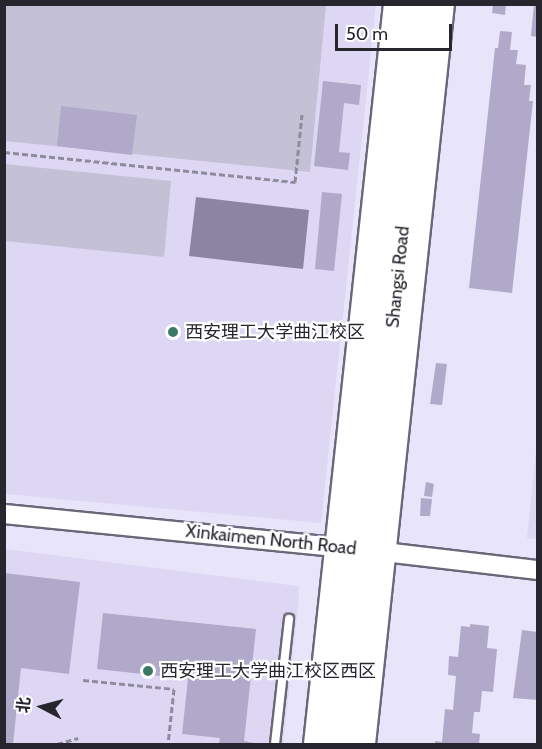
<!DOCTYPE html>
<html>
<head>
<meta charset="utf-8">
<style>
	body { margin:0 }
	#map { position:relative; width:542px; height:749px; overflow:hidden; background:#e8e4f9; font-family:Cabin,"Noto Sans SC",sans-serif }
	div>[style] { position:absolute }
	.built>* { inset:0; background:#ddd7f3 }
	.green>* { inset:0; background:#c4c0d6 }
	.water>* { inset:0; background:#8b84a3 }
	.building>* { inset:0; background:#b0a9c9 }
	.path>* { height:3px; margin-top:-1.5px; transform-origin:0; background:repeating-linear-gradient(90deg,#8e8b9a 0 6px,transparent 0 9px) }
	.roads { filter:drop-shadow(2px 0 #6b6779) drop-shadow(-2px 0 #6b6779) drop-shadow(0 2px #6b6779) drop-shadow(0 -2px #6b6779) }
	.service>* { height:8px; margin:-4px; padding:0 4px; transform-origin:4px; border-radius:4px; background:#fff }
	.tertiary>* { height:18px; margin:-9px; padding:0 9px; transform-origin:9px; border-radius:9px; background:#fff }
	.secondary>* { height:21px; margin:-10.5px; padding:0 10.5px; transform-origin:10.5px; border-radius:10.5px; background:#fff }
	.dots>* { width:16px; height:16px; translate:-50% -50%; box-sizing:border-box; border:3px solid #fff; border-radius:50% }
	span { translate:-50% -50%; white-space:nowrap; text-align:center; line-height:1.15; -webkit-text-stroke:4.5px #fff; paint-order:stroke }
	.street-label { font-size:18px; color:#27252d }
	.poi-label { font-size:18px; color:#27252d }
	.left { translate:0 -50%; text-align:left }
	.frame { position:absolute; inset:0; border:6px solid #27252d; pointer-events:none }
	.north { position:absolute; left:12px; top:677px; width:60px; height:60px; -webkit-text-stroke:4px #fff; paint-order:stroke; rotate:276deg; font-size:16px; font-weight:700; line-height:24px; text-align:center; color:#27252d }
	.north::after { content:''; display:block; margin:auto; width:21px; height:27px; background:#27252d; clip-path:polygon(50% 0,100% 100%,50% 72%,0 100%) }
	.scale { position:absolute; left:335px; top:24px; width:117px; height:27px; box-sizing:border-box; border:3px solid #27252d; border-top:0; padding-left:8px; font-size:18px; line-height:21px; white-space:nowrap; color:#27252d; -webkit-text-stroke:4px #fff; paint-order:stroke }
</style>
</head>
<body>
<div id="map">
	<div class="built">
		<i style="clip-path:polygon(4px 5px,376px 5px,321px 523px,5px 494px)"></i>
		<i style="clip-path:polygon(537px 443px,537px 539px,527px 538px)"></i>
		<i style="clip-path:polygon(5px 549px,298px 586px,299px 598px,283px 744px,5px 744px)"></i>
	</div>
	<div class="green">
		<i style="clip-path:polygon(5px 5px,326px 5px,310px 172px,5px 141px)"></i>
		<i style="clip-path:polygon(4px 164px,171px 181px,164px 257px,5px 241px)"></i>
	</div>
	<div class="water">
		<i style="clip-path:polygon(196px 197px,309px 210px,303px 269px,189px 256px)"></i>
	</div>
	<div class="building">
		<i style="clip-path:polygon(493px 4px,506px 4px,505px 15px,492px 13px)"></i>
		<i style="clip-path:polygon(534px 4px,538px 4px,538px 37px,531px 36px)"></i>
		<i style="clip-path:polygon(500px 31px,512px 32px,510px 50px,518px 50px,516px 64px,526px 65px,524px 85px,531px 85px,529px 101px,533px 101px,512px 293px,469px 288px,495px 48px,498px 48px)"></i>
		<i style="clip-path:polygon(323px 81px,361px 85px,359px 105px,344px 103px,339px 152px,350px 153px,348px 170px,314px 166px)"></i>
		<i style="clip-path:polygon(61px 106px,137px 115px,132px 155px,57px 146px)"></i>
		<i style="clip-path:polygon(322px 192px,342px 194px,334px 271px,315px 269px)"></i>
		<i style="clip-path:polygon(436px 363px,447px 364px,442px 405px,430px 404px)"></i>
		<i style="clip-path:polygon(426px 482px,434px 484px,432px 497px,424px 496px)"></i>
		<i style="clip-path:polygon(421px 498px,432px 499px,430px 516px,420px 516px)"></i>
		<i style="clip-path:polygon(4px 573px,80px 582px,69px 674px,21px 668px,13px 744px,4px 744px)"></i>
		<i style="clip-path:polygon(103px 613px,256px 629px,244px 741px,259px 744px,219px 744px,220px 738px,182px 734px,188px 679px,97px 669px)"></i>
		<i style="clip-path:polygon(470px 624px,489px 626px,487px 648px,497px 649px,493px 692px,482px 691px,480px 712px,474px 712px,472px 733px,480px 734px,479px 744px,435px 744px,435px 741px,442px 742px,445px 709px,453px 710px,456px 676px,448px 675px,449px 656px,458px 657px,461px 626px,470px 627px)"></i>
		<i style="clip-path:polygon(522px 630px,538px 632px,538px 700px,513px 698px)"></i>
	</div>
	<div class="path">
		<i style="left:4px;top:152px;width:293px;rotate:5.9deg"></i>
		<i style="left:295px;top:182px;width:68px;rotate:-84.1deg"></i>
		<i style="left:83px;top:680px;width:91px;rotate:5.6deg"></i>
		<i style="left:174px;top:689px;width:55px;rotate:96.2deg"></i>
		<i style="left:57px;top:744px;width:22px;rotate:-16deg"></i>
	</div>
	<div class="roads">
		<div class="service">
			<i style="left:275px;top:744px;width:126px;rotate:-83.6deg"></i>
		</div>
		<div class="tertiary">
			<i style="left:4px;top:514px;width:344px;rotate:5.7deg"></i>
			<i style="left:376px;top:551px;width:163px;rotate:6.7deg"></i>
			<i style="left:313px;top:744px;width:744px;rotate:-83.83deg"></i>
			<i style="left:366px;top:744px;width:744px;rotate:-83.91deg"></i>
		</div>
		<div class="secondary">
			<i style="left:329px;top:744px;width:744px;rotate:-83.83deg"></i>
			<i style="left:348px;top:744px;width:744px;rotate:-83.91deg"></i>
		</div>
	</div>
	<div class="dots">
		<i style="left:173px;top:332px;background:#3c7964"></i>
		<i style="left:148px;top:671px;background:#3c7964"></i>
	</div>
	<div class="street-label">
		<span style="left:398px;top:277px;rotate:-84deg">Shangsi Road</span>
		<span style="left:271px;top:540px;rotate:6deg">Xinkaimen North Road</span>
	</div>
	<div class="poi-label">
		<span class="left" style="left:185px;top:332px">西安理工大学曲江校区</span>
		<span class="left" style="left:160px;top:671px">西安理工大学曲江校区西区</span>
	</div>
	<div class="frame"></div>
	<div class="north">北</div>
	<div class="scale">50 m</div>
</div>
</body>
</html>
